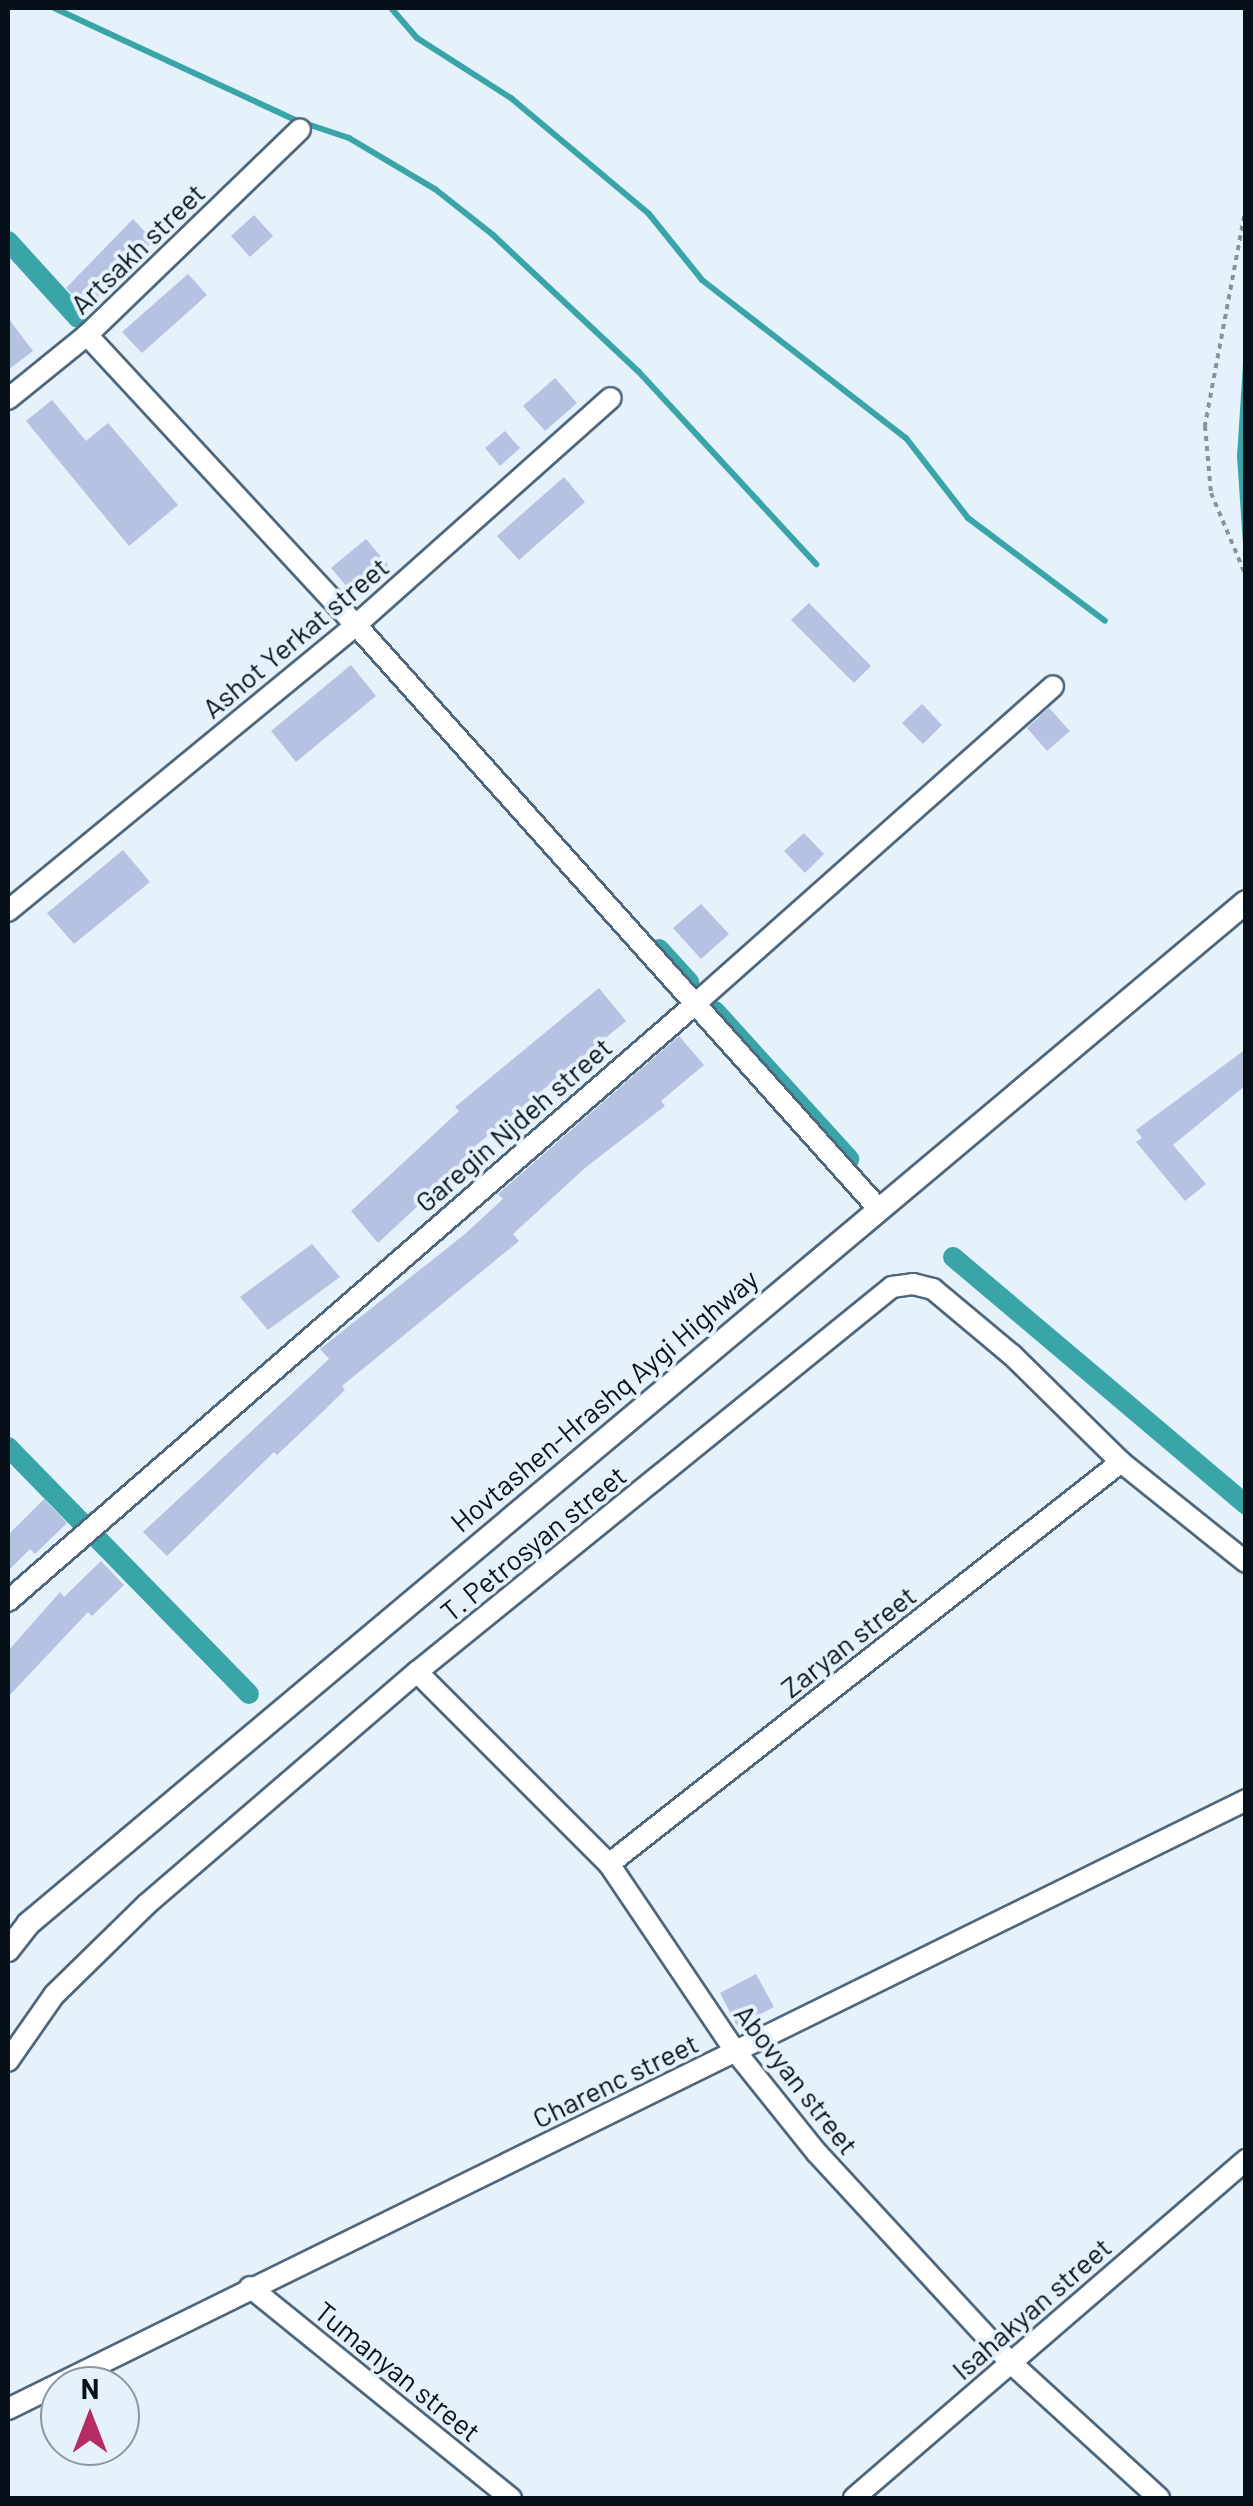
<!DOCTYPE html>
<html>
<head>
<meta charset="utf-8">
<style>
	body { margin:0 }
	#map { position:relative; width:1253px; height:2506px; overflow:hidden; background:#e5f1fb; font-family:Barlow,sans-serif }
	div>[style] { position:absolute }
	.stream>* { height:6px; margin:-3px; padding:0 3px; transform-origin:3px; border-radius:3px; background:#3aa5a8 }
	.canal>* { height:20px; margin:-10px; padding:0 10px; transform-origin:10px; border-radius:10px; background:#3aa5a8 }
	.building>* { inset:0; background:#b5c2e1 }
	.path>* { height:4px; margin-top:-2px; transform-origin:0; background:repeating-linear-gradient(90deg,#88939d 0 5px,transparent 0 10px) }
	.roads { filter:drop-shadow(2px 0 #4e677d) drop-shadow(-2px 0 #4e677d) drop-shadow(0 2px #4e677d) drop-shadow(0 -2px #4e677d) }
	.minor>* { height:20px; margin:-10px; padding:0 10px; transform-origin:10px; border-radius:10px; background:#fff }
	.tertiary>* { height:22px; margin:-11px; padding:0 11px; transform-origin:11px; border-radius:11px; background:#fff }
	span { translate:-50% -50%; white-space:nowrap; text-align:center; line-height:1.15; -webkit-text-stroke:8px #e5f1fb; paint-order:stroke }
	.street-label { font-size:28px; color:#071019 }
	.frame { position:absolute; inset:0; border:10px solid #071019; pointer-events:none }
	.north { position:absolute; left:40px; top:2366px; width:100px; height:100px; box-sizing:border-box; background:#e5f1fb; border:2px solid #8c97a1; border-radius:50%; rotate:0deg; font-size:28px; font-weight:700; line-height:40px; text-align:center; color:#071019 }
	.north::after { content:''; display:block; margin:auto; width:35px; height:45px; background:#b72b63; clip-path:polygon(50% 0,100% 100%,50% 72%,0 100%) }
</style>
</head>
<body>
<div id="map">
	<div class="stream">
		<i style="left:54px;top:8px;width:266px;rotate:24.9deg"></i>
		<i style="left:295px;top:120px;width:57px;rotate:18.4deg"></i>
		<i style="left:349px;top:138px;width:100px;rotate:30.7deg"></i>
		<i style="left:435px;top:189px;width:74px;rotate:38.4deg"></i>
		<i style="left:493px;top:235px;width:199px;rotate:43.2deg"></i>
		<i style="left:638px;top:371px;width:263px;rotate:47.3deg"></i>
		<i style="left:391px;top:8px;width:40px;rotate:49deg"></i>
		<i style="left:417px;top:38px;width:112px;rotate:32.6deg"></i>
		<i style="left:511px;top:98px;width:180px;rotate:40deg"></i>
		<i style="left:649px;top:214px;width:85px;rotate:51.2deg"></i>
		<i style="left:702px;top:280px;width:258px;rotate:37.8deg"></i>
		<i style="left:906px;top:438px;width:101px;rotate:52.2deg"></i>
		<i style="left:968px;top:518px;width:171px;rotate:36.9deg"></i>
		<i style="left:1246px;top:364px;width:92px;rotate:93.7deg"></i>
		<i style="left:1240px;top:456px;width:89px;rotate:86.1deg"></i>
	</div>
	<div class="canal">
		<i style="left:8px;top:241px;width:104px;rotate:47.7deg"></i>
		<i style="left:659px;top:949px;width:45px;rotate:47.7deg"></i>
		<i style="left:715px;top:1011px;width:200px;rotate:47.8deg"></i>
		<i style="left:953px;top:1257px;width:384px;rotate:40.2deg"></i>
		<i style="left:8px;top:1447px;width:345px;rotate:45.7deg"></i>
	</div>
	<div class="building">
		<i style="clip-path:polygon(254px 215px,273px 236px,250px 257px,231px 236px)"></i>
		<i style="clip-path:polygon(133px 219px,154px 241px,86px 309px,66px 288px)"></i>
		<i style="clip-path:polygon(188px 274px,207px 295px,142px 353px,122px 332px)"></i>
		<i style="clip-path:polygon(8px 318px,33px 351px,8px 370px)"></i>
		<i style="clip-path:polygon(555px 378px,577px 403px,545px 431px,523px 406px)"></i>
		<i style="clip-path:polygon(52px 400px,86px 441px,108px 423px,178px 505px,129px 546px,26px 421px)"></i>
		<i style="clip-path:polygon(505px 431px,520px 448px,500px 466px,485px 448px)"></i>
		<i style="clip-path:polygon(564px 477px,585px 502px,519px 560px,497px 536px)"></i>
		<i style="clip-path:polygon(366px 539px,388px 565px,353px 594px,331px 568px)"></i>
		<i style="clip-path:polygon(809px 603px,871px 666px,854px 683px,791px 620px)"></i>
		<i style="clip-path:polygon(351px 665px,376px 696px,296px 762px,271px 731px)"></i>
		<i style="clip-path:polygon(922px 704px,942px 725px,923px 744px,902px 723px)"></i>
		<i style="clip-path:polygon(1049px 708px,1070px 731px,1047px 751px,1027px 728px)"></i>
		<i style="clip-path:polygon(804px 833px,824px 854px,805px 873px,784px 851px)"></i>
		<i style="clip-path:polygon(123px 850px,150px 882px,74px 944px,47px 913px)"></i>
		<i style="clip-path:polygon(701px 904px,729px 934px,701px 959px,673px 928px)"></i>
		<i style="clip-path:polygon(599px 988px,626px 1021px,474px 1147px,477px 1151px,378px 1243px,351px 1211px,459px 1111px,455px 1107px)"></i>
		<i style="clip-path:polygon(679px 1036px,704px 1065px,661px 1101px,665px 1106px,585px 1168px,513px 1234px,519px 1241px,342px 1386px,345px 1390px,313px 1421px,277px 1455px,274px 1452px,167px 1556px,143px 1532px,329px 1359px,320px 1349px,465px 1234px,503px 1199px,498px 1194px)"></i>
		<i style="clip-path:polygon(1246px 1049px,1246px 1085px,1173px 1145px,1206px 1184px,1185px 1201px,1136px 1142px,1142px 1138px,1136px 1130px)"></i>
		<i style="clip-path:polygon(312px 1244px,340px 1277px,268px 1330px,240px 1297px)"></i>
		<i style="clip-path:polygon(44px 1499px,67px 1523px,35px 1554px,30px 1549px,8px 1571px,8px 1535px)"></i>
		<i style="clip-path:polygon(101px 1561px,124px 1585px,92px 1616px,88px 1612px,8px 1697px,8px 1651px,60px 1592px,64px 1597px)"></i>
		<i style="clip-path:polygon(756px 1974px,774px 2007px,737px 2026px,720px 1993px)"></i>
	</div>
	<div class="path">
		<i style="left:1246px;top:206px;width:224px;rotate:100.6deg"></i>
		<i style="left:1205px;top:426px;width:67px;rotate:84.9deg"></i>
		<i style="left:1211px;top:493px;width:90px;rotate:67.1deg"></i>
	</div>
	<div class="roads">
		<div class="minor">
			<i style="left:87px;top:335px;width:396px;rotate:47.2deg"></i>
			<i style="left:356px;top:625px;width:783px;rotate:48.16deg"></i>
			<i style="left:8px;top:399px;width:102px;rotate:-39deg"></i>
			<i style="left:87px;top:335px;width:296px;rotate:-44deg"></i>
			<i style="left:8px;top:911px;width:450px;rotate:-39.4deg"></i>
			<i style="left:356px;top:625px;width:341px;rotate:-41.7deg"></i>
			<i style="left:8px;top:1601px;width:909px;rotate:-40.98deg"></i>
			<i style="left:694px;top:1005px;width:480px;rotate:-41.6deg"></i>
			<i style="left:417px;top:1672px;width:272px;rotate:45deg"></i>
			<i style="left:609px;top:1864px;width:227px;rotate:56deg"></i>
			<i style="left:736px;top:2052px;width:129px;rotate:51.3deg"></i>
			<i style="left:817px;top:2153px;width:284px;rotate:47.3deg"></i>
			<i style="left:1010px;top:2362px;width:202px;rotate:42.4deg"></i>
			<i style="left:609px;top:1864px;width:651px;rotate:-38.14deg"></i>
			<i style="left:8px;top:2061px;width:80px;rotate:-55.1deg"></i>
			<i style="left:54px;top:1995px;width:130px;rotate:-44.4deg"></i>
			<i style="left:147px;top:1904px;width:356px;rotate:-40.7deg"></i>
			<i style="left:417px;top:1672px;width:611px;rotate:-39.03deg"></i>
			<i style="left:892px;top:1287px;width:21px;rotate:-8deg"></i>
			<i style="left:913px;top:1284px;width:21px;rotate:14deg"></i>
			<i style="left:933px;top:1289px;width:103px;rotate:39.9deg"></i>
			<i style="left:1012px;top:1355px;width:153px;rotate:44.5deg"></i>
			<i style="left:1121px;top:1462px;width:160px;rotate:38.7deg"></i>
			<i style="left:250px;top:2287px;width:336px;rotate:39deg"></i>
			<i style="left:8px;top:2409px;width:1380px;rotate:-26.19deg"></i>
			<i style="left:854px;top:2498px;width:518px;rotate:-40.77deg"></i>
		</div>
		<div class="tertiary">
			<i style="left:8px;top:1950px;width:33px;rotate:-52deg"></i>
			<i style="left:28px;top:1924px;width:1590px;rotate:-40deg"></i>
		</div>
	</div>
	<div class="street-label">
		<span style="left:137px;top:248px;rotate:-44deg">Artsakh street</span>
		<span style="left:295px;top:637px;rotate:-40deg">Ashot Yerkat street</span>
		<span style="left:513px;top:1124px;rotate:-41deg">Garegin Njdeh street</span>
		<span style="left:604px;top:1400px;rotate:-40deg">Hovtashen-Hrashq Aygi Highway</span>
		<span style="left:533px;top:1543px;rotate:-39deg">T. Petrosyan street</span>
		<span style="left:848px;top:1641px;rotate:-38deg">Zaryan street</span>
		<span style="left:797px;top:2079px;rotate:52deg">Abovyan street</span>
		<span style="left:615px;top:2080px;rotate:-26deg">Charenc street</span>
		<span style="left:1031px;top:2308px;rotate:-41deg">Isahakyan street</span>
		<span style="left:398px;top:2371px;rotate:39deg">Tumanyan street</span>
	</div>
	<div class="frame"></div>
	<div class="north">N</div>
</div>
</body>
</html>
